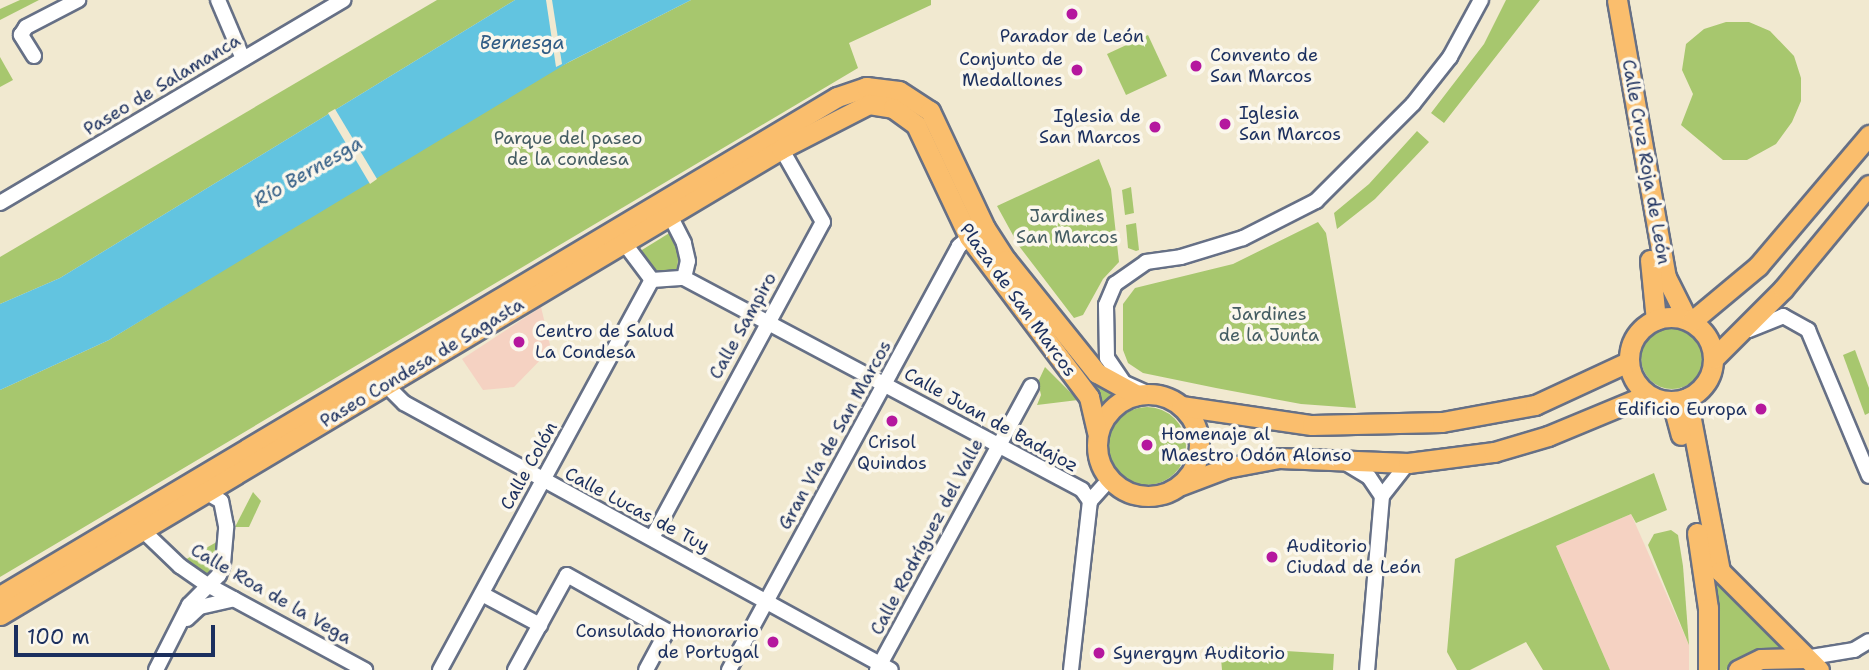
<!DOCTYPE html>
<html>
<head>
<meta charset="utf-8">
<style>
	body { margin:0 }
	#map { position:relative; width:1869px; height:670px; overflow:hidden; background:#f1e9d0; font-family:"Shantell Sans",sans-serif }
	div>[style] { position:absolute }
	.built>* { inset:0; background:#f5d2c2 }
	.green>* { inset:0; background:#a7c76e }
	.round { border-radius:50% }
	.water>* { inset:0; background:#62c4e0 }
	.pier>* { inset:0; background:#f1e9d0 }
	.roads { filter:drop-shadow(2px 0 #667086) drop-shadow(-2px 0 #667086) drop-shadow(0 2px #667086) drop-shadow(0 -2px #667086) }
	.minor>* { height:14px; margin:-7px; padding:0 7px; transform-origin:7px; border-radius:7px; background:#fff }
	.major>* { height:19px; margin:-9.5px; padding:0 9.5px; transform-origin:9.5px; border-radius:9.5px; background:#fabe6d }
	.major>.ring { margin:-9.5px; padding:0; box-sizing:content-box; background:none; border:19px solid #fabe6d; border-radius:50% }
	.dots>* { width:19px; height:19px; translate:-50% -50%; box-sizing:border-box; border:4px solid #fbf7ec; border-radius:50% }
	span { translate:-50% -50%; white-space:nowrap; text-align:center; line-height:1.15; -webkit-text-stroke:7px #fbf7ec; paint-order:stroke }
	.poi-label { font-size:18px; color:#1b2f5e }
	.left { translate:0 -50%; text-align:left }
	.right { translate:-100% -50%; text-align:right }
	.street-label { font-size:18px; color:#1b2f5e }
	.park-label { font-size:18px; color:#455d63 }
	.water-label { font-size:19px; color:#305c85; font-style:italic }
	.scale { position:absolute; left:14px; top:625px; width:201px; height:32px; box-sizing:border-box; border:4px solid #1b2f5e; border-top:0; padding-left:9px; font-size:21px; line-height:24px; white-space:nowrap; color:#1b2f5e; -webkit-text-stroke:5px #fbf7ec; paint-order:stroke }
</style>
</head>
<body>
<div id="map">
	<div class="built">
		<i style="clip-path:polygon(541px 307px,551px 349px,514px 387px,483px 390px,462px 359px)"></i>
		<i style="clip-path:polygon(1631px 514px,1689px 645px,1689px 670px,1610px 670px,1556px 546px)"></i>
	</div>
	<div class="green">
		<i style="clip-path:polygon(20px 0,39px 0,0 20px,0 9px)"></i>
		<i style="clip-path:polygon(437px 0,515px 0,60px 278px,0 304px,0 257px)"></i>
		<i style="clip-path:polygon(691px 0,931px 0,931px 5px,849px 43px,858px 68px,0 577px,0 390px,109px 340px,528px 83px)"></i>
		<i style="clip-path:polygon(1506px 0,1540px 0,1444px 123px,1431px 113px,1484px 44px)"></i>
		<i style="clip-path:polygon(1726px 22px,1749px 22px,1770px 31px,1794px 56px,1801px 78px,1801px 101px,1792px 122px,1776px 144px,1747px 160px,1723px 160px,1681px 125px,1693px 94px,1682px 70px,1686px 44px,1704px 29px)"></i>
		<i style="clip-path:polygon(1148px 35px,1167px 76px,1126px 95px,1107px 54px)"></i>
		<i style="clip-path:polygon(0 57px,13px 80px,0 87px)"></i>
		<i style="clip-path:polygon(1417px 131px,1429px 142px,1375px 199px,1337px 229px,1334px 213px,1369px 184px)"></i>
		<i style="clip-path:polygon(1099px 159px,1111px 189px,1119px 262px,1103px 279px,1083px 315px,1074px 318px,1019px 246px,997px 206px)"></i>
		<i style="clip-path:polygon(1131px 187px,1134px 213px,1125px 215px,1122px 190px)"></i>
		<i style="clip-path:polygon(1318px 222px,1326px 233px,1356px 408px,1301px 404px,1216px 388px,1143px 373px,1128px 363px,1123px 350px,1123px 304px,1135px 288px,1233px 264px)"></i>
		<i style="clip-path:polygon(1136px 223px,1139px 250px,1136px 251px,1128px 248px,1126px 225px)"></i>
		<i style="clip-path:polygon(671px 232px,679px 249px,677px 271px,672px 276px,656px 277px,637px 253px)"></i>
		<i class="round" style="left:1641px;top:327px;width:62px;height:62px"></i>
		<i style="clip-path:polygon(1855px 350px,1869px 388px,1869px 413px,1865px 415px,1843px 355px)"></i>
		<i style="clip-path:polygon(1076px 361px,1117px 393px,1101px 405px,1072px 366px)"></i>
		<i style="clip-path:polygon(1045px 367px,1078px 400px,1037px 405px,1041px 395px,1038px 382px)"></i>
		<i class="round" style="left:1108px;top:407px;width:78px;height:78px"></i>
		<i style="clip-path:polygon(1654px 473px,1667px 510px,1636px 523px,1631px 514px,1556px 546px,1610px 670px,1543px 670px,1526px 642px,1470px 670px,1457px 670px,1447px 652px,1455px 559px)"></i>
		<i style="clip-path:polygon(253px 492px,261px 501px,249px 527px,235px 527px)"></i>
		<i style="clip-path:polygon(1671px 530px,1678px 535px,1683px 566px,1689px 645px,1648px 545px,1654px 534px)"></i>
		<i style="clip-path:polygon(222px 539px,218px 561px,207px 578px,183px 561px)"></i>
		<i style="clip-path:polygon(1711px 572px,1738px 606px,1785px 650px,1760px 650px,1726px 670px,1716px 670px)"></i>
		<i style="clip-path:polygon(1220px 647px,1334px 654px,1333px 670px,1222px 670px)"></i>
	</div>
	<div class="water">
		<i style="clip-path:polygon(515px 0,691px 0,569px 62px,109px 340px,0 390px,0 304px,60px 278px)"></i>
	</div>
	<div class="pier">
		<i style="clip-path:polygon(546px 0,552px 0,562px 64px,556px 67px)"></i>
		<i style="clip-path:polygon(335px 109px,377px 179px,370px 184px,328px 113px)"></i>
	</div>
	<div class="roads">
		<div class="minor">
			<i style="left:218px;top:0;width:64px;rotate:67deg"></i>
			<i style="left:34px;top:56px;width:25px;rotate:-122deg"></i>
			<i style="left:21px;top:35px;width:9px;rotate:-58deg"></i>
			<i style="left:26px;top:27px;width:59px;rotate:-27.4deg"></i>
			<i style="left:0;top:203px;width:399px;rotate:-30.6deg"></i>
			<i style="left:619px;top:236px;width:55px;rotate:53.1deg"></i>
			<i style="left:652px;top:280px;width:32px;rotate:-4deg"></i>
			<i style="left:684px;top:278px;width:17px;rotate:-77deg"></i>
			<i style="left:688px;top:261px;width:18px;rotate:-103deg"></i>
			<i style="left:684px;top:243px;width:38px;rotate:-117deg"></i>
			<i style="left:684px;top:278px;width:451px;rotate:28deg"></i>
			<i style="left:1082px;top:490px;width:14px;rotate:54deg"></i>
			<i style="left:1749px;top:330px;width:37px;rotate:-22deg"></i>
			<i style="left:1783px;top:316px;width:29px;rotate:29deg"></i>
			<i style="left:1808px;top:330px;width:158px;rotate:67.3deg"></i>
			<i style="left:380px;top:379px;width:34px;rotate:45deg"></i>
			<i style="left:404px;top:403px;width:555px;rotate:28.73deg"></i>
			<i style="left:1149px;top:394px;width:27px;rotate:-156deg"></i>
			<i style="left:1124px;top:383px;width:30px;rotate:-124deg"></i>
			<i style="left:1107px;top:358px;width:53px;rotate:-91.1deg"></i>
			<i style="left:1106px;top:305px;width:23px;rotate:-67deg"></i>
			<i style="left:1115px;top:284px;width:38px;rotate:-35deg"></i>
			<i style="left:1146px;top:262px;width:35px;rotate:-8deg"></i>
			<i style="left:1181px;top:257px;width:65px;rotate:-17deg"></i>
			<i style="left:1243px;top:238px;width:82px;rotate:-26.9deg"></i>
			<i style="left:1316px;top:201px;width:137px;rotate:-45deg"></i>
			<i style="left:1413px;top:104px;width:60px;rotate:-51.8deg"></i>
			<i style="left:1450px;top:57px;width:65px;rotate:-61.5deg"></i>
			<i style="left:1344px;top:462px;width:29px;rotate:31deg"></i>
			<i style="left:1369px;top:477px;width:23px;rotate:56deg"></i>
			<i style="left:1382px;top:496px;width:175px;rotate:94.9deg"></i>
			<i style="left:1382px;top:496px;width:42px;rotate:-51.8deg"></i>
			<i style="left:136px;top:524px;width:61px;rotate:43.7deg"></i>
			<i style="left:180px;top:566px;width:32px;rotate:35deg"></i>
			<i style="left:206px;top:584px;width:181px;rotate:28.4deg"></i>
			<i style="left:652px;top:538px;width:359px;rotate:-61.6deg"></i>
			<i style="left:823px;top:222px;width:93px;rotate:-119.6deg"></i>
			<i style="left:482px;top:594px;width:66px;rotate:28.1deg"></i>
			<i style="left:187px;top:619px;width:18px;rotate:-43deg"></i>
			<i style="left:200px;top:607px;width:35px;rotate:-13deg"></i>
			<i style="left:1805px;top:658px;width:50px;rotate:-9.3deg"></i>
			<i style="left:1854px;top:650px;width:17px;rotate:-31deg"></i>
			<i style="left:156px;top:670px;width:73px;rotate:-63.1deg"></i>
			<i style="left:189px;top:605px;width:42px;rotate:-45deg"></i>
			<i style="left:219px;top:575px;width:12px;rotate:-70deg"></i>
			<i style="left:223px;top:564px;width:38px;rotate:-85deg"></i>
			<i style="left:226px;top:526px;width:25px;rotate:-101deg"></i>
			<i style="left:221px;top:501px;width:24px;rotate:-150deg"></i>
			<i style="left:440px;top:670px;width:444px;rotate:-61.5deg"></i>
			<i style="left:515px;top:670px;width:108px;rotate:-61.3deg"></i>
			<i style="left:567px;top:575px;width:115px;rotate:29.2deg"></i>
			<i style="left:667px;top:631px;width:44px;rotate:118.3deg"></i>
			<i style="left:729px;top:670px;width:482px;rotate:-61.5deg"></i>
			<i style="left:959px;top:246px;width:21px;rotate:-39deg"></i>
			<i style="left:877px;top:670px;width:323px;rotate:-61.5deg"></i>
			<i style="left:1071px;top:670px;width:170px;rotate:-83.6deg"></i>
			<i style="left:1090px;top:501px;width:30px;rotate:-48deg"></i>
		</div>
		<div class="major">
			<i style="left:1617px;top:0;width:281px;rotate:80deg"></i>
			<i style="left:1666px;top:277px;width:47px;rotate:63.4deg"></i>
			<i style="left:1650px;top:260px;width:60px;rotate:84.3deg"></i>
			<i class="ring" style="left:1629px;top:317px;width:65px;height:65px"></i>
			<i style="left:1692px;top:321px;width:86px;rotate:-39.8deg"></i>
			<i style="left:1758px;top:266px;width:172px;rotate:-49.7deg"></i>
			<i style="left:1714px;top:358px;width:98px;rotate:-45deg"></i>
			<i style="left:1783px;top:289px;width:135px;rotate:-50.4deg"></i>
			<i class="ring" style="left:1097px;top:394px;width:83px;height:83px"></i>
			<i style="left:1687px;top:398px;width:176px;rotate:79.2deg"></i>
			<i style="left:1720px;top:571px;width:140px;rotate:45deg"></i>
			<i style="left:1672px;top:402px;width:34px;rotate:75deg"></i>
			<i style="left:1181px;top:406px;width:132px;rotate:8.3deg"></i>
			<i style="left:1312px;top:425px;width:130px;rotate:-1.3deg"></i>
			<i style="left:1442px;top:422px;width:95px;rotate:-10.4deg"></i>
			<i style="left:1535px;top:405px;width:102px;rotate:-24.8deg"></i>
			<i style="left:1181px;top:485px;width:48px;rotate:-20.7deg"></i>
			<i style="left:1226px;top:468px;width:54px;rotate:-10.7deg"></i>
			<i style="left:1279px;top:458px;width:129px;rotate:2.2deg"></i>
			<i style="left:1408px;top:463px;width:87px;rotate:-7.3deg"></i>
			<i style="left:1494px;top:452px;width:56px;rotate:-16.5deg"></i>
			<i style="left:1548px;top:436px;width:107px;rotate:-22.5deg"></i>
			<i style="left:1697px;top:533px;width:76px;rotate:81.7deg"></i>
			<i style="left:1708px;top:608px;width:62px;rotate:90deg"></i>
			<i style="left:0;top:596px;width:974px;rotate:-30.8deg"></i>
			<i style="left:837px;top:97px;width:31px;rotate:-19deg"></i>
			<i style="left:866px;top:87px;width:33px;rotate:7deg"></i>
			<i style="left:899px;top:91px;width:37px;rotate:33deg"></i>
			<i style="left:930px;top:111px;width:129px;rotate:64.8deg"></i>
			<i style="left:985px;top:228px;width:38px;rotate:57deg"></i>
			<i style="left:1006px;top:260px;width:145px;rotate:51.2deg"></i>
			<i style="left:1097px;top:373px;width:46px;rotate:28.8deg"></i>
			<i style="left:0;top:615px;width:909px;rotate:-30.82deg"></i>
			<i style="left:781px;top:149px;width:99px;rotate:-27.1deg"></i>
			<i style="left:869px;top:104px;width:24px;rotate:9deg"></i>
			<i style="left:893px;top:108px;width:29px;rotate:36deg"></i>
			<i style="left:916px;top:125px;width:124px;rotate:64.7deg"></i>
			<i style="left:969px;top:237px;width:200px;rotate:53.1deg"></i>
			<i style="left:1089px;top:397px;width:36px;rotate:77deg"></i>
			<i style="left:1738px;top:670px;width:25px;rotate:-26deg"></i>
			<i style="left:1761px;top:659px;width:44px;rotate:-1.3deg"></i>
		</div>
	</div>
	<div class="dots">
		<i style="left:1072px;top:14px;background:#b5179e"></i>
		<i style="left:1196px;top:66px;background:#b5179e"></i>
		<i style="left:1077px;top:70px;background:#b5179e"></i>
		<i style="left:1225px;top:124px;background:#b5179e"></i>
		<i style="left:1155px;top:127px;background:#b5179e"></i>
		<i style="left:519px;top:342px;background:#b5179e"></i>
		<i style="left:1761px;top:409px;background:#b5179e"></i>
		<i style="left:892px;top:421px;background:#b5179e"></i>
		<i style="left:1147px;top:445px;background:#b5179e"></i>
		<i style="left:1272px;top:557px;background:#b5179e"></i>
		<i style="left:773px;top:642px;background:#b5179e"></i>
		<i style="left:1099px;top:653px;background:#b5179e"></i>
	</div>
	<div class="poi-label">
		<span style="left:1072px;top:36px">Parador de León</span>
		<span class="left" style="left:1210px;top:66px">Convento de<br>San Marcos</span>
		<span class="right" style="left:1063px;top:70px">Conjunto de<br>Medallones</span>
		<span class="left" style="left:1239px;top:124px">Iglesia<br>San Marcos</span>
		<span class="right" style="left:1141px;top:127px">Iglesia de<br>San Marcos</span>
		<span class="left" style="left:535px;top:342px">Centro de Salud<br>La Condesa</span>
		<span class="right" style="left:1747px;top:409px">Edificio Europa</span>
		<span class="left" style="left:1161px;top:445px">Homenaje al<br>Maestro Odón Alonso</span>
		<span style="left:892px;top:453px">Crisol<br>Quindos</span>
		<span class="left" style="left:1286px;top:557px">Auditorio<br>Ciudad de León</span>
		<span class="right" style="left:759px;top:642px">Consulado Honorario<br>de Portugal</span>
		<span class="left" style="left:1113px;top:653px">Synergym Auditorio</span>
	</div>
	<div class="street-label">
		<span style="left:162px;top:85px;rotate:-31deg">Paseo de Salamanca</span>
		<span style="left:1646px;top:162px;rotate:80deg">Calle Cruz Roja de León</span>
		<span style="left:1018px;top:300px;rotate:54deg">Plaza de San Marcos</span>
		<span style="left:743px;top:326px;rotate:-61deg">Calle Sampiro</span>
		<span style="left:422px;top:363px;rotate:-31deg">Paseo Condesa de Sagasta</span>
		<span style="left:991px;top:420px;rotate:29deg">Calle Juan de Badajoz</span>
		<span style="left:835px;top:435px;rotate:-61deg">Gran Vía de San Marcos</span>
		<span style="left:529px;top:466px;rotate:-61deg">Calle Colón</span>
		<span style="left:637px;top:510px;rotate:28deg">Calle Lucas de Tuy</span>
		<span style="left:927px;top:537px;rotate:-62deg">Calle Rodríguez del Valle</span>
		<span style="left:271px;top:594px;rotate:30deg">Calle Roa de la Vega</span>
	</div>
	<div class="park-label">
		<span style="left:568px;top:149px">Parque del paseo<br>de la condesa</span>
		<span style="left:1067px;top:227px">Jardines<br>San Marcos</span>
		<span style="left:1269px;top:325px">Jardines<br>de la Junta</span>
	</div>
	<div class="water-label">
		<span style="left:522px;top:43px">Bernesga</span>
		<span style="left:308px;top:172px;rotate:-30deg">Río Bernesga</span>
	</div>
	<div class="scale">100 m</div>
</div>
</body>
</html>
